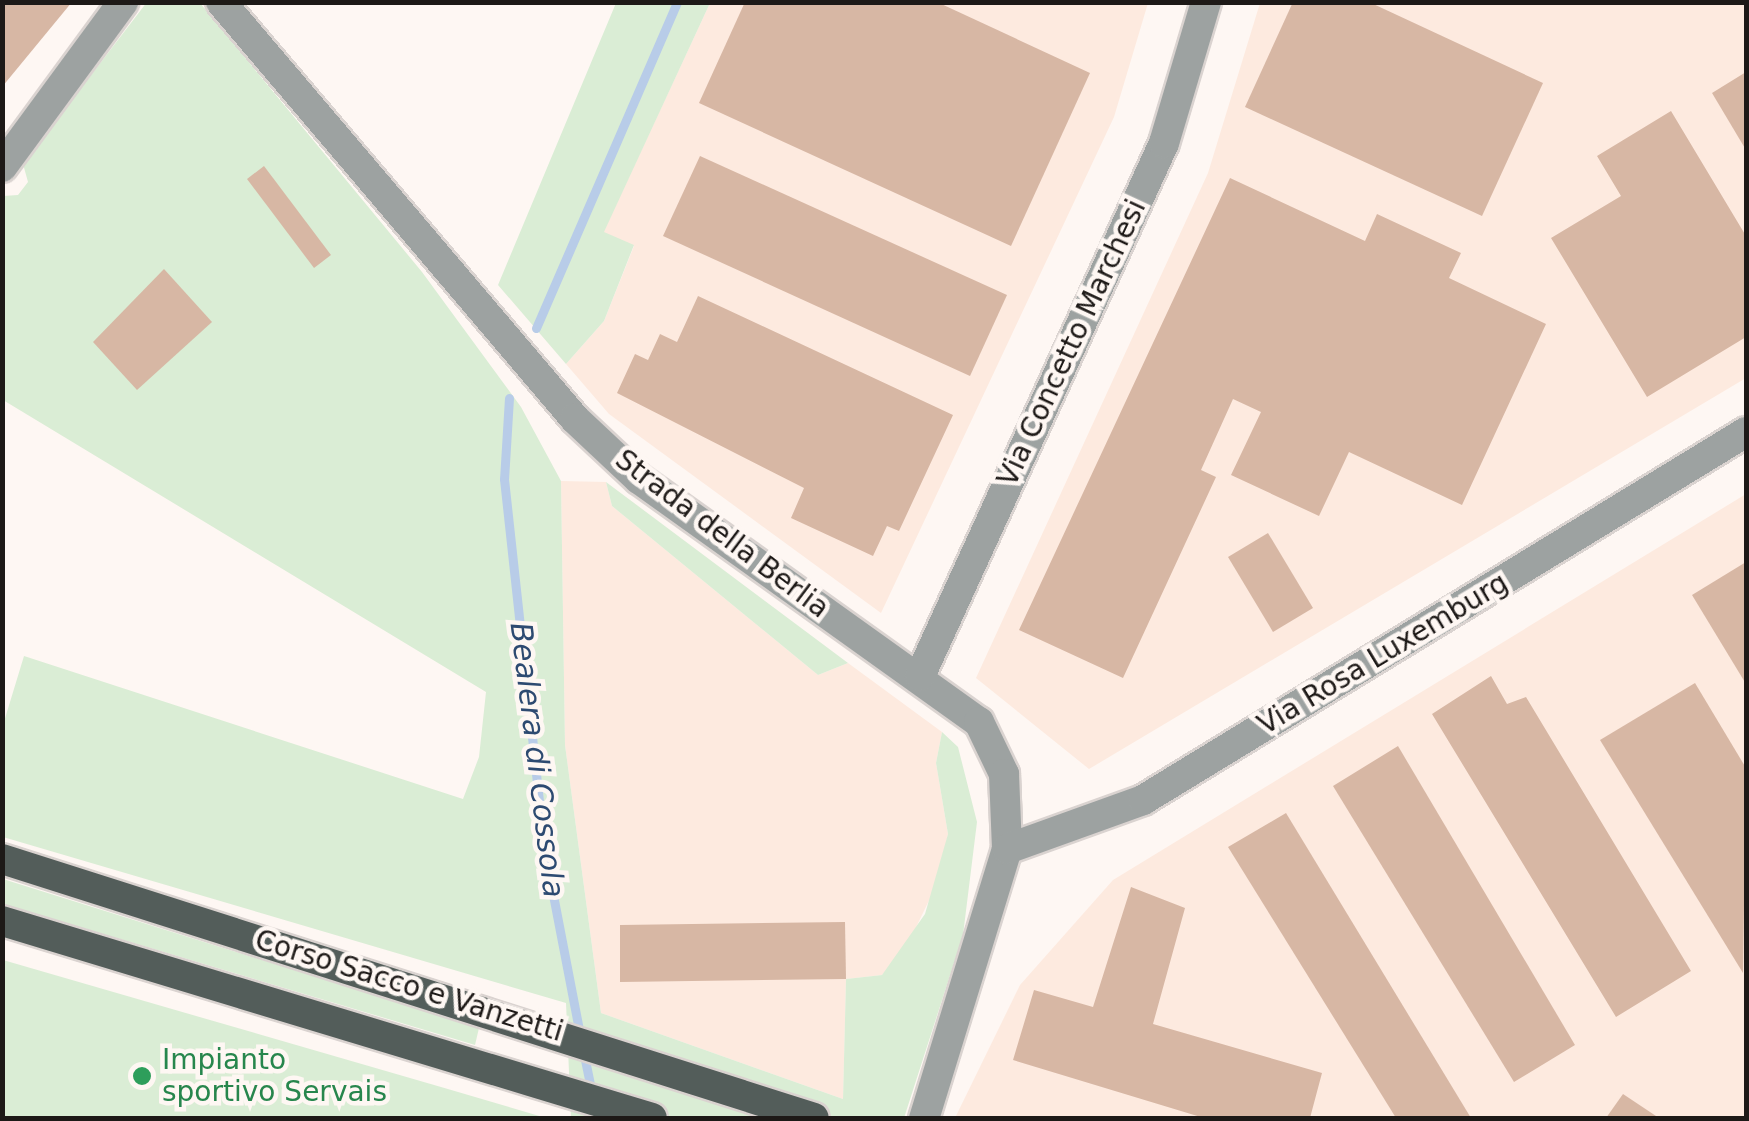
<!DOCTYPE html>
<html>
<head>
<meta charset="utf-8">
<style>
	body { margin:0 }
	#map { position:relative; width:1749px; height:1121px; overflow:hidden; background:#fef7f3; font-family:"DejaVu Sans",sans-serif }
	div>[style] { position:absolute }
	.built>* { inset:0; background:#fdeadf }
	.green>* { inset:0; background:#daedd5 }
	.stream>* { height:9px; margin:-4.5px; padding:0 4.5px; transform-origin:4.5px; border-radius:4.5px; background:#b8cce8 }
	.building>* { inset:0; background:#d7b7a4 }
	.roads { filter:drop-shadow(2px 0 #dad3d0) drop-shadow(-2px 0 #dad3d0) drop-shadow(0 2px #dad3d0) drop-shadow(0 -2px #dad3d0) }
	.minor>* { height:30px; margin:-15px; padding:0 15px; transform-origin:15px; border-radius:15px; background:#9da2a1 }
	.major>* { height:30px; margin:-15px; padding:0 15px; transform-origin:15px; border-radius:15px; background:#535d5a }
	.dots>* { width:28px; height:28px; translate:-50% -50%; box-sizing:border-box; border:5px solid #fef7f3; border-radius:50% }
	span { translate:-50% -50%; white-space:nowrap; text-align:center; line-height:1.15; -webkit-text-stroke:9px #fef7f3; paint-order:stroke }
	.street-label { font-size:28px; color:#1d1917 }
	.leisure-label { font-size:28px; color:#27864d }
	.left { translate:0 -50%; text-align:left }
	.water-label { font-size:30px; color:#2d4a71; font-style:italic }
	.frame { position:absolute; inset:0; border:5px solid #1d1917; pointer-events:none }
</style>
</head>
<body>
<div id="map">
	<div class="built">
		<i style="clip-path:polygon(710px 3px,1148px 3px,1114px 117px,881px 613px,609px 414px,566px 364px,604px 321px,634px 246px,603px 233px)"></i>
		<i style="clip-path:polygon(1260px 3px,1746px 3px,1746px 378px,1089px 769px,976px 678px,1208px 173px)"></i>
		<i style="clip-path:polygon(561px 481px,606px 482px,612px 506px,818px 675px,848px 663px,942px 732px,936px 763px,948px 834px,938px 882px,903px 954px,882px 975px,846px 979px,843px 1099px,601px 1013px,565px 745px)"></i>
		<i style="clip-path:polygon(1746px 494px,1746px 1118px,955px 1118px,1020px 985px,1113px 880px)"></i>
	</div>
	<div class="green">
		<i style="clip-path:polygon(147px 2px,200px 3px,422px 272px,521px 407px,561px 481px,565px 745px,601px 1013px,843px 1099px,846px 979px,882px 975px,925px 914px,948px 834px,936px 763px,942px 732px,958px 747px,977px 822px,963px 935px,904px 1118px,571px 1118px,566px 1003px,3px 837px,3px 725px,24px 656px,463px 799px,479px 757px,486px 692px,3px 400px,3px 196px,18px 195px,28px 182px,23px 164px)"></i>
		<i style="clip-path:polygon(616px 3px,710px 3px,604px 232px,634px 245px,604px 321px,566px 364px,498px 285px)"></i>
		<i style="clip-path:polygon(606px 482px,848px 663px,818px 675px,612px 506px)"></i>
		<i style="clip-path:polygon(3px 879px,479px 1028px,475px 1045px,3px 904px)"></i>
		<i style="clip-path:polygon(3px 960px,441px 1087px,546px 1118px,3px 1118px)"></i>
	</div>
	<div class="stream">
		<i style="left:536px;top:328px;width:355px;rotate:-66.6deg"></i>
		<i style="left:509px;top:398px;width:81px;rotate:93.5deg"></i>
		<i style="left:504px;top:479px;width:371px;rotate:83.8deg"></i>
		<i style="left:544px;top:848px;width:190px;rotate:79.1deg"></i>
		<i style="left:583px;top:1050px;width:45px;rotate:78.4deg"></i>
	</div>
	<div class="building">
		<i style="clip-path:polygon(2px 2px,72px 2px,2px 87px)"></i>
		<i style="clip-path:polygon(745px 2px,937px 2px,1090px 73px,1011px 246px,699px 103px)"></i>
		<i style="clip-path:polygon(1293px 2px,1369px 2px,1543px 83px,1482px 216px,1245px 107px)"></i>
		<i style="clip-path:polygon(1746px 72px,1746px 150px,1712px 93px)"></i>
		<i style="clip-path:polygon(1671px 111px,1746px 236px,1746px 337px,1647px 397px,1551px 238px,1621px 196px,1597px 156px)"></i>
		<i style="clip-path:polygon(700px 156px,1007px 295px,970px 376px,663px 236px)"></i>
		<i style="clip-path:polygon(264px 166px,331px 255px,314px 268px,247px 179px)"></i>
		<i style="clip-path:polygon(1230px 178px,1365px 241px,1377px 214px,1461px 253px,1449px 278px,1546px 324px,1462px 505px,1349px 452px,1319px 516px,1231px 475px,1261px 412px,1233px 399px,1201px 470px,1216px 477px,1123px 678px,1019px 630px)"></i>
		<i style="clip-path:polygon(164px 269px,212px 322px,137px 390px,93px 342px)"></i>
		<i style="clip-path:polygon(698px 296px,953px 415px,899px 531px,887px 526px,873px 556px,791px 518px,804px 488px,617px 393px,635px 354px,648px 360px,660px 334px,677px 342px)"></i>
		<i style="clip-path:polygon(1268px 533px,1313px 608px,1273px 632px,1228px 557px)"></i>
		<i style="clip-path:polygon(1746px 562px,1746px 684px,1692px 595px)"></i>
		<i style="clip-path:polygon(1491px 676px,1507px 704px,1526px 697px,1691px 971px,1616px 1017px,1432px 714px)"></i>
		<i style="clip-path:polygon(1695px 683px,1746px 768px,1743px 973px,1600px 740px)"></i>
		<i style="clip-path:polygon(1398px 746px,1575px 1045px,1514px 1082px,1333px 786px)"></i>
		<i style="clip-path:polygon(1286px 813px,1471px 1118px,1396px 1118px,1228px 847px)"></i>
		<i style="clip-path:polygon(1131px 887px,1185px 908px,1153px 1024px,1322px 1073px,1310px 1118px,1204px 1118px,1013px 1060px,1034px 990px,1093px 1007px)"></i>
		<i style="clip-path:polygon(845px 922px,846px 979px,620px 982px,620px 925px)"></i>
		<i style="clip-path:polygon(1623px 1094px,1659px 1118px,1606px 1118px)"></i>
	</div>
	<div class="roads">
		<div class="minor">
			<i style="left:221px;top:2px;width:547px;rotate:49.67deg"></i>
			<i style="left:575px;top:419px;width:88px;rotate:43.2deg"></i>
			<i style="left:639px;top:479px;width:418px;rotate:35.6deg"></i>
			<i style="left:979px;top:722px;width:58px;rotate:64.3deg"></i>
			<i style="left:1004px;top:774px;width:75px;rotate:87.7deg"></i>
			<i style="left:1007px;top:849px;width:282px;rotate:107.1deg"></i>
			<i style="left:2px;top:167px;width:205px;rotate:-53.7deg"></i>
			<i style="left:920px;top:676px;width:586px;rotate:-65.4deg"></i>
			<i style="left:1164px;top:143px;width:147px;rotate:-73.4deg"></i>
			<i style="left:1007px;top:849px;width:145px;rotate:-19.8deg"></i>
			<i style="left:1143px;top:800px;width:706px;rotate:-31.39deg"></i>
		</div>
		<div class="major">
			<i style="left:2px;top:859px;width:852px;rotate:17.69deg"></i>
			<i style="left:2px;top:921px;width:679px;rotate:16.86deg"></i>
		</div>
	</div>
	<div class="dots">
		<i style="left:142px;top:1076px;background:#2e9e5b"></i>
	</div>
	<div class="street-label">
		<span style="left:1072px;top:343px;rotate:-65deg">Via Concetto Marchesi</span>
		<span style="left:722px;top:534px;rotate:37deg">Strada della Berlia</span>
		<span style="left:1383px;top:654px;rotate:-31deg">Via Rosa Luxemburg</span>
		<span style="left:409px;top:986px;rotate:17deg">Corso Sacco e Vanzetti</span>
	</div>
	<div class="leisure-label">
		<span class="left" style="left:162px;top:1076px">Impianto<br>sportivo Servais</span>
	</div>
	<div class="water-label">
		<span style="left:537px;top:760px;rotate:83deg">Bealera di Cossola</span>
	</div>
	<div class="frame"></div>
</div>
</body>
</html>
